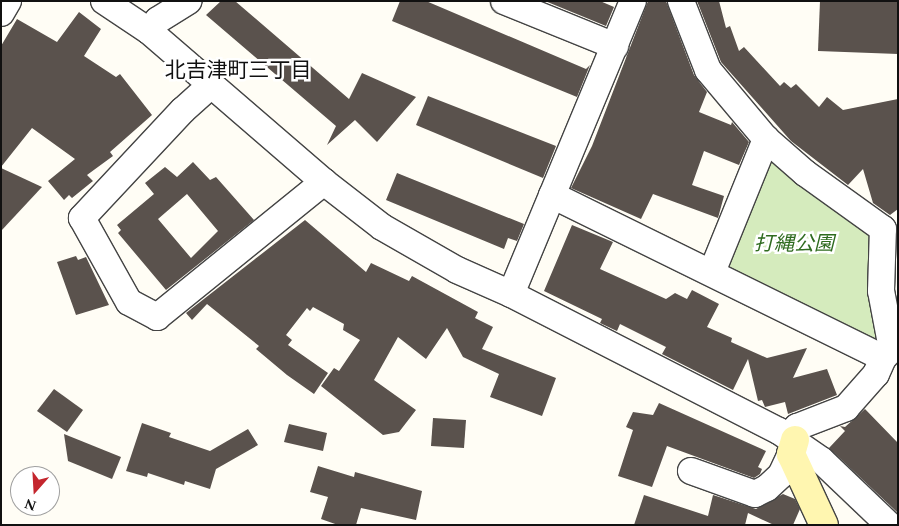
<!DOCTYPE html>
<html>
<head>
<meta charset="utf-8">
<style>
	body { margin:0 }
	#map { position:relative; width:899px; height:526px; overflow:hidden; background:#fffdf5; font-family:Spectral,"Noto Sans JP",serif }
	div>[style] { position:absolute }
	.green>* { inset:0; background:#d5ebbd }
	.building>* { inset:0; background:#5a524d }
	.roads { filter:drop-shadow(1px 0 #444) drop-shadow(-1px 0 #444) drop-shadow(0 1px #444) drop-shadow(0 -1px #444) }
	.street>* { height:26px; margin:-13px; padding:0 13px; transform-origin:13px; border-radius:13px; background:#fff }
	.secondary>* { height:28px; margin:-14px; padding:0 14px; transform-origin:14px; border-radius:14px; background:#fff6b0 }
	span { translate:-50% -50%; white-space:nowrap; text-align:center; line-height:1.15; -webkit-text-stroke:5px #fff; paint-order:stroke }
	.park-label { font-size:20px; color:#2f6b1f; font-style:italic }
	.neighbourhood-label { font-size:21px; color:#111 }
	.frame { position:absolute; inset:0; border:2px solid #111; pointer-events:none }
	.north { position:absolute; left:10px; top:466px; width:50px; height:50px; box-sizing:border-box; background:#fff; border:1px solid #a0a0a0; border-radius:50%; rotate:199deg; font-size:14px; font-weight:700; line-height:20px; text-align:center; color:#111 }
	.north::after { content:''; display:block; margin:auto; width:18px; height:22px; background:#c4262e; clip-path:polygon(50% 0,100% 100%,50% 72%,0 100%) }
</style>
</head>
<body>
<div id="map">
	<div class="green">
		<i style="clip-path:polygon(765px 157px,869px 225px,882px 343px,723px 272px)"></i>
	</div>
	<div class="building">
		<i style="clip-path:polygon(221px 1px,235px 1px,349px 99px,362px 73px,416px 97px,377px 142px,355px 120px,327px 145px,336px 126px,206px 15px)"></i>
		<i style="clip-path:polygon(400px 1px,426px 1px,586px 69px,590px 65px,577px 97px,392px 21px)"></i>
		<i style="clip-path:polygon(545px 1px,600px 1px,614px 7px,606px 26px)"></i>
		<i style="clip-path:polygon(648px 1px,666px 1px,694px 75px,707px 92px,699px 112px,731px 125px,732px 122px,749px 142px,739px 165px,704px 151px,692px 185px,724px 196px,718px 218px,653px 194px,641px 219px,571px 188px,592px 146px)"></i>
		<i style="clip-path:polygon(697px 1px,719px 1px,726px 28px,730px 26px,739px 51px,744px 47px,780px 86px,784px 82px,791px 88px,796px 84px,819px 107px,827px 97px,843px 110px,898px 99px,898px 209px,890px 215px,873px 203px,863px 169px,848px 185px,791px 141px,721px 62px)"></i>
		<i style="clip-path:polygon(820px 1px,898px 1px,898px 54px,818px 51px)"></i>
		<i style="clip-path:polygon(79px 12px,101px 29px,84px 56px,116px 77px,120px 74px,152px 115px,110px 152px,113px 156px,87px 175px,93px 181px,72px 198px,69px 195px,64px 200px,48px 181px,75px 159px,32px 128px,1px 167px,1px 46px,17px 19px,57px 42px)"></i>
		<i style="clip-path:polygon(428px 96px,556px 146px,543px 178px,416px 125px)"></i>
		<i style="clip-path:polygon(evenodd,193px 162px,210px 180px,216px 177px,254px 220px,166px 290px,118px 233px,121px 230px,117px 225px,154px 194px,145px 183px,165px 167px,177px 177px,193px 162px,187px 194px,218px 231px,191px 258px,158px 219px,187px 194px)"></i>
		<i style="clip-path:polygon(1px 168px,42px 187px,1px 231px)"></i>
		<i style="clip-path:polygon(397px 173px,524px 224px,517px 241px,508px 238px,504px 249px,386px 200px)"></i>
		<i style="clip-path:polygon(305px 220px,366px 272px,371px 263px,409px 281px,412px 276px,478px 312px,475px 318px,493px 327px,482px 349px,556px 378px,542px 416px,490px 397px,499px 374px,463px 357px,447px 328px,426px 359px,398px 337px,374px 380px,416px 410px,399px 432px,383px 435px,321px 386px,334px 368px,339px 371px,360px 340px,343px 330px,344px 324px,313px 307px,310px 311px,307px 308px,286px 335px,292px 340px,288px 345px,328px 373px,314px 394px,287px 375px,256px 349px,259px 346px,207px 304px,192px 320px,186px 313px)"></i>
		<i style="clip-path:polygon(572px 225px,613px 242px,600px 269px,666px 299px,675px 293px,687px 299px,692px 290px,719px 304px,707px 327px,732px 338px,731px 342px,767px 358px,807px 348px,793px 378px,827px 369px,837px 395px,788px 414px,785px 402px,765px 407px,762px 400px,758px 401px,748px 359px,733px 390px,662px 354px,666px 347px,620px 324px,617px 331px,600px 323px,602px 319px,544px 291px)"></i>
		<i style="clip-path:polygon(76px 256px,78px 260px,86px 257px,109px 305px,76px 315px,57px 262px)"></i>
		<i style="clip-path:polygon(54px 389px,83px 410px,67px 432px,37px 411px)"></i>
		<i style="clip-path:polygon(659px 403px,766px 451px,758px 467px,762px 469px,760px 474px,754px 478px,667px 446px,652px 487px,618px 476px,633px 430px,626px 427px,633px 412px,653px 415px)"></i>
		<i style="clip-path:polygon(865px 409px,898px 443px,898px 513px,829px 448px,845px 431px,840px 426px,845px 427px)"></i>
		<i style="clip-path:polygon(433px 418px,466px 420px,464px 448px,431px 446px)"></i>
		<i style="clip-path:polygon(142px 423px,171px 433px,169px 437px,210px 451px,248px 429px,258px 445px,216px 469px,210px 489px,185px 481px,184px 485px,148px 473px,147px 477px,126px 471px)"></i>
		<i style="clip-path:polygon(289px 424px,327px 433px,323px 451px,284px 442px)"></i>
		<i style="clip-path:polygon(64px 434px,121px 457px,112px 479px,68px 461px)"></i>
		<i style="clip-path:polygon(318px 466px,354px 477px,355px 472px,422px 491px,416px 520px,361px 508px,356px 525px,338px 525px,321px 519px,328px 497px,310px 492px)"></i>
		<i style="clip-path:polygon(783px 494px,795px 499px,800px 509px,793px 525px,774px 525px,748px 513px,745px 525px,634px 525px,644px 495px,708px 516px,713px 495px,756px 509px)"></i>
	</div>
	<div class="roads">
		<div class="street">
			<i style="left:104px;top:1px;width:54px;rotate:33.7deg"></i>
			<i style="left:149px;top:31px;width:231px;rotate:40.8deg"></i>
			<i style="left:324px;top:182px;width:73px;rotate:37.8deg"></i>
			<i style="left:382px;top:227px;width:86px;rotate:29.8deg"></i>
			<i style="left:457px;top:270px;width:59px;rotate:24deg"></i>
			<i style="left:511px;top:294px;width:301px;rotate:27.1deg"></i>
			<i style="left:779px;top:431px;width:51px;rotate:34.6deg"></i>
			<i style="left:821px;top:460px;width:94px;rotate:43.7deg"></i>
			<i style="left:504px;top:1px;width:120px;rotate:22.1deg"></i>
			<i style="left:1px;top:13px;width:14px;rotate:-60deg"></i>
			<i style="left:149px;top:31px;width:14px;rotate:-51deg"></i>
			<i style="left:158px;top:20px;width:36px;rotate:-32deg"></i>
			<i style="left:211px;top:85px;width:38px;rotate:138deg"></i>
			<i style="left:183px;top:110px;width:148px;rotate:133.1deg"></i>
			<i style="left:82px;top:218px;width:96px;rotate:60.8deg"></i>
			<i style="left:129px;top:302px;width:32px;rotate:28deg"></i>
			<i style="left:157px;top:317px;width:215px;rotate:-39deg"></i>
			<i style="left:552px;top:195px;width:369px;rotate:26.2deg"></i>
			<i style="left:883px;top:358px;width:13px;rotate:-45deg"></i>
			<i style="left:892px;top:349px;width:59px;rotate:-100.7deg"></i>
			<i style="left:881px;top:291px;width:62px;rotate:-88.2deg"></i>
			<i style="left:883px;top:229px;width:96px;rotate:-144.3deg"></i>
			<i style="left:805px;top:173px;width:52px;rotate:-138.9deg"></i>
			<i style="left:766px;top:139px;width:90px;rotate:-130deg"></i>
			<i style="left:708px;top:70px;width:74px;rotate:-111.4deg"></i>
			<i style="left:712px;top:272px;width:144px;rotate:-67.9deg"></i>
			<i style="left:511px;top:294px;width:317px;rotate:-67.4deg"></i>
			<i style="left:789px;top:436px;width:12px;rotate:-48deg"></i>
			<i style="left:797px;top:427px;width:53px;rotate:-21.2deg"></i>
			<i style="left:846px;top:408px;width:45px;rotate:-48.6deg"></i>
			<i style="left:876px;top:374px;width:17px;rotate:-66deg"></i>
			<i style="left:691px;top:471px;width:68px;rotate:19.8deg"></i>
			<i style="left:755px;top:494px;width:13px;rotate:-27deg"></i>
			<i style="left:767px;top:488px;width:19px;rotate:-43deg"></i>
			<i style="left:781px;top:475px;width:23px;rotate:-65deg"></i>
		</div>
		<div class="secondary">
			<i style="left:795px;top:440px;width:15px;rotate:106deg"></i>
			<i style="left:791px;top:454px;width:78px;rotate:65.1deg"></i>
		</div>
	</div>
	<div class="park-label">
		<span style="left:794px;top:244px">打縄公園</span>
	</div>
	<div class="neighbourhood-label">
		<span style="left:238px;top:71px">北吉津町三丁目</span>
	</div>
	<div class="frame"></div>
	<div class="north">N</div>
</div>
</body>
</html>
